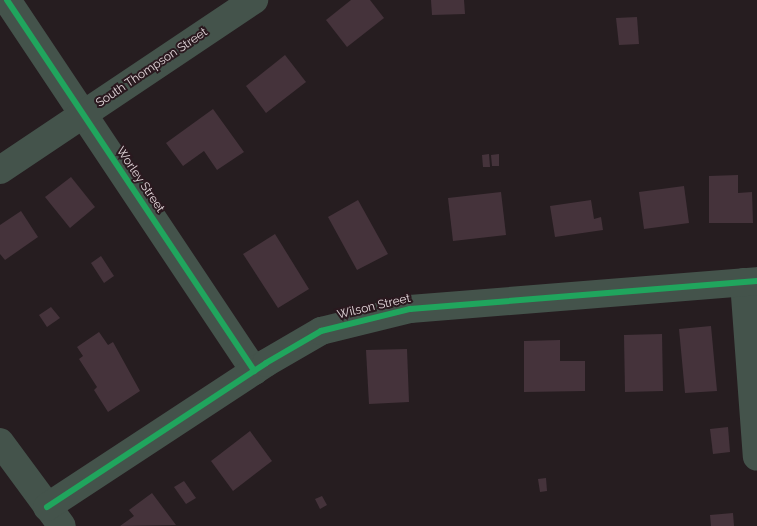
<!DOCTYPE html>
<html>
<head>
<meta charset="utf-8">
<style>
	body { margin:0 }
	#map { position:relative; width:757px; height:526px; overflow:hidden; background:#261d20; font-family:Raleway,sans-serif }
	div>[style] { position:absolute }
	.building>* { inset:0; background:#45333b }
	.minor>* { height:28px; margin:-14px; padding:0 14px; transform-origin:14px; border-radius:14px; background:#44534b }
	.cycleway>* { height:6px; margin:-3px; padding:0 3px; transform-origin:3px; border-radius:3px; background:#20a55d }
	span { translate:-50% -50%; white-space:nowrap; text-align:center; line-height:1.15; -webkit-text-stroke:4px #2a191f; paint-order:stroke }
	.street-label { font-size:12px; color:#e2d6da }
</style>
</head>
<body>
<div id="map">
	<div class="building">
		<i style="clip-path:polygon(351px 0,370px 0,384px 18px,347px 47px,326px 20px)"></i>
		<i style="clip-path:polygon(431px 0,464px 0,465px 14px,432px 15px)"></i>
		<i style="clip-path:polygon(637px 17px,639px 44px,619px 45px,616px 18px)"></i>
		<i style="clip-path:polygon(285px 55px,306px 82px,266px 113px,246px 86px)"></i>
		<i style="clip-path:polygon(213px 109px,244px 152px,217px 170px,204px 151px,183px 166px,166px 143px)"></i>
		<i style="clip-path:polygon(489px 154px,490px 167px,483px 167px,482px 155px)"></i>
		<i style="clip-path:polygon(499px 154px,499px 166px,492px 166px,491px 155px)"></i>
		<i style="clip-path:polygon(738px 175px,738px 193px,752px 192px,753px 223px,709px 223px,709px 176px)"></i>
		<i style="clip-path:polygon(71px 177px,95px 207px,70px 228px,45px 197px)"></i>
		<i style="clip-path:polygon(684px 186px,689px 223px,644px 229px,639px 192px)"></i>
		<i style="clip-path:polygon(501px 192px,506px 235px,453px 241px,448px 198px)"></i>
		<i style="clip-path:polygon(358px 200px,388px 254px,357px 270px,328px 217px)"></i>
		<i style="clip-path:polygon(591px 200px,594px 219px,601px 217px,603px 230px,555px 237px,550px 206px)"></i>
		<i style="clip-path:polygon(21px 211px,38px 237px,5px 260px,0 254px,0 225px)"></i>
		<i style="clip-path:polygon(275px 234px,309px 289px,278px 308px,243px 254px)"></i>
		<i style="clip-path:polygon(101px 256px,114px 276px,104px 283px,91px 263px)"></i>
		<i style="clip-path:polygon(51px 307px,60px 318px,47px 327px,39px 315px)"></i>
		<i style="clip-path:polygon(711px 326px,717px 391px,685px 393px,679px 329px)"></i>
		<i style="clip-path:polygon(99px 332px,108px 345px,113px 342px,140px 391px,108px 412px,94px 390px,97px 387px,79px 359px,83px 356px,77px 347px)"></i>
		<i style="clip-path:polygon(662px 334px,663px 391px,625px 392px,624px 335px)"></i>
		<i style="clip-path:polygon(560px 340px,560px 361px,585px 361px,585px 391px,524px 392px,524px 341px)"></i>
		<i style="clip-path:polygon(407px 349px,409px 402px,369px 404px,366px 350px)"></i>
		<i style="clip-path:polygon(728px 427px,730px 452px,713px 454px,710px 429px)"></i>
		<i style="clip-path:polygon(250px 431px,272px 461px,233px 491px,211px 461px)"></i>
		<i style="clip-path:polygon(546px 478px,547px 491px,540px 492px,538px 479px)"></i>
		<i style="clip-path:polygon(184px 481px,196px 498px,186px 504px,174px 487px)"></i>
		<i style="clip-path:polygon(152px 493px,176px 525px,120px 526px,134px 516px,129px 510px)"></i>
		<i style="clip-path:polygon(322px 496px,327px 505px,320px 509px,315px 499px)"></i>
		<i style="clip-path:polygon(733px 513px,734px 526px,711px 526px,710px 515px)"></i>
	</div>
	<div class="minor">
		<i style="left:7px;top:0;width:446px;rotate:56.3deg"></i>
		<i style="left:0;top:170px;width:306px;rotate:-33.8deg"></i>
		<i style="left:744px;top:282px;width:175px;rotate:85.8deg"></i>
		<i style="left:0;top:442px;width:104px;rotate:53.6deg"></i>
		<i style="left:47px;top:507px;width:262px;rotate:-33.3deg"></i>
		<i style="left:266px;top:363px;width:64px;rotate:-30.2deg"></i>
		<i style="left:321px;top:331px;width:92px;rotate:-13.9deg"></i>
		<i style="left:410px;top:309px;width:348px;rotate:-4.6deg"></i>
	</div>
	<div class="cycleway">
		<i style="left:7px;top:0;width:446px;rotate:56.3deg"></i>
		<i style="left:47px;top:507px;width:262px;rotate:-33.3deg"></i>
		<i style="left:266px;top:363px;width:64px;rotate:-30.2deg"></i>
		<i style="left:321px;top:331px;width:92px;rotate:-13.9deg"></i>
		<i style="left:410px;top:309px;width:348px;rotate:-4.6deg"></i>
	</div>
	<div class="street-label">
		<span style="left:152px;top:68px;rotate:-34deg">South Thompson Street</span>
		<span style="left:140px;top:180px;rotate:56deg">Worley Street</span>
		<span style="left:374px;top:307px;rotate:-13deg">Wilson Street</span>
	</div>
</div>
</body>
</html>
